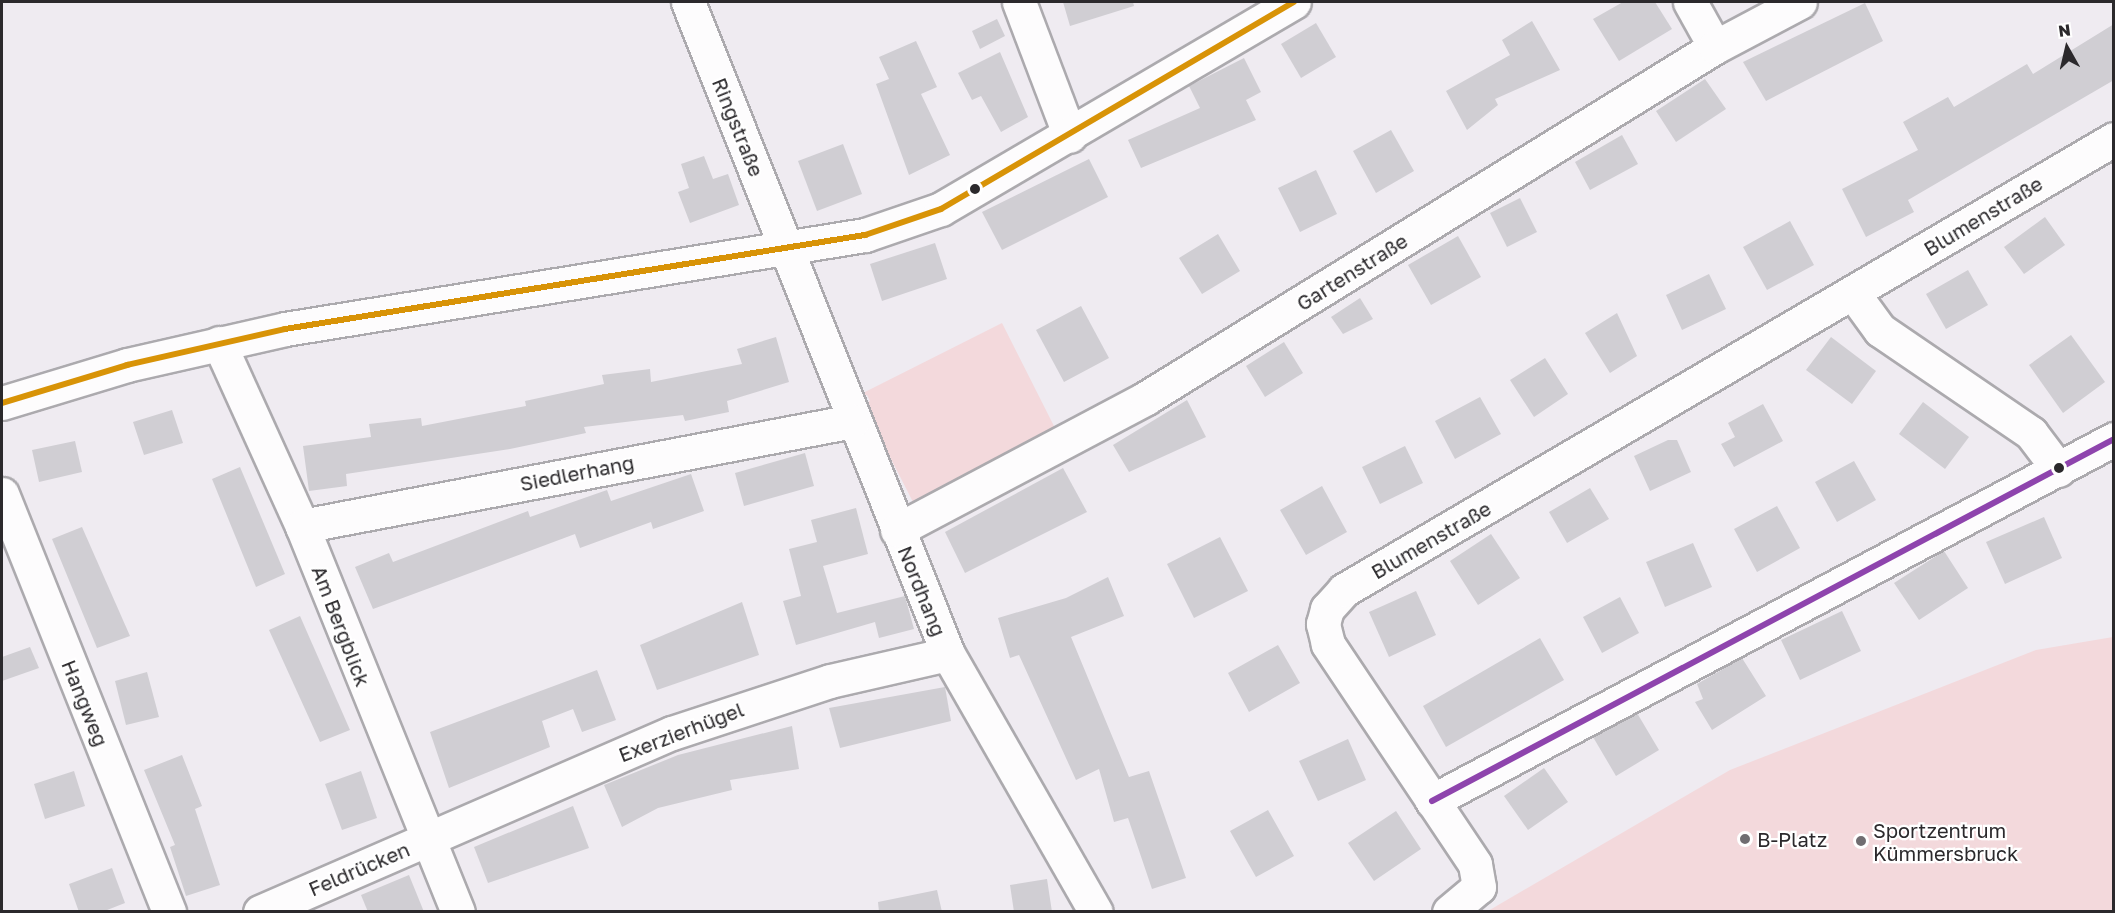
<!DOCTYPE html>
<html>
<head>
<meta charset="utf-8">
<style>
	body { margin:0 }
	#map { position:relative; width:2115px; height:913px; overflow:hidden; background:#efebf1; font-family:"Golos Text",sans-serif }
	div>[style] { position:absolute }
	.green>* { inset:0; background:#f3d9dc }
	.building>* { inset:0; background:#d0ced3 }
	.roads { filter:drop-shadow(2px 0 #acaaae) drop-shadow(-2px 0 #acaaae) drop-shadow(0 2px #acaaae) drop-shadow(0 -2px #acaaae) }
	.minor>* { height:33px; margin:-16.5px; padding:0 16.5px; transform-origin:16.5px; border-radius:16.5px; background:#fdfcfd }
	.bus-1>* { height:6px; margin:-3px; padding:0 3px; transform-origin:3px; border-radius:3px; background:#d89307 }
	.bus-2>* { height:6px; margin:-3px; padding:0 3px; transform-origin:3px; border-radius:3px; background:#8e44ad }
	.dots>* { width:16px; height:16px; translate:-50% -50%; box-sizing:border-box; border:3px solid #fff; border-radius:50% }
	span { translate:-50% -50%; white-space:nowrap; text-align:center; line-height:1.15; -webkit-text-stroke:4.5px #fff; paint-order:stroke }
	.street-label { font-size:20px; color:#2b292c }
	.poi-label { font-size:20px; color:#2b292c }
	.left { translate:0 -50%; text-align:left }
	.frame { position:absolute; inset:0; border:3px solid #2b292c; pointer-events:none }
	.north { position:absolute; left:2037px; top:18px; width:60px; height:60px; -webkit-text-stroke:4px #fff; paint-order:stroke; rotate:352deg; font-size:16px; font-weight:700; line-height:24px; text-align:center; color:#2b292c }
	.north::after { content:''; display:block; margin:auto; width:21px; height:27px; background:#2b292c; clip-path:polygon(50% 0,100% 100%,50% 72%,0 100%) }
</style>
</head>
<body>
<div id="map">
	<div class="green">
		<i style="clip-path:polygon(1002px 323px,1057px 432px,914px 504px,863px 404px,870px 401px,867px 395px,859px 395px)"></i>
		<i style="clip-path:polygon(2113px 637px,2113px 911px,1488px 911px,1730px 770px,2036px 650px)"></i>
	</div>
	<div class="building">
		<i style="clip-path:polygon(1063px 2px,1133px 2px,1134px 6px,1070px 26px)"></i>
		<i style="clip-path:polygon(1623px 2px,1655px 2px,1672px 29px,1619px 61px,1593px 19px)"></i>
		<i style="clip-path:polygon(1865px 3px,1883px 41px,1766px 101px,1743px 62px)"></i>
		<i style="clip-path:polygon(997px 19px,1005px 36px,980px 49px,972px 31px)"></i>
		<i style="clip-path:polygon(1532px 21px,1560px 70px,1495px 99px,1498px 105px,1467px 130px,1446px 91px,1510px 55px,1502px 40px)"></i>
		<i style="clip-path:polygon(1316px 23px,1336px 57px,1301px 78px,1281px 44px)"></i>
		<i style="clip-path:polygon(2114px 24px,2114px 80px,1908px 200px,1914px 212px,1866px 237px,1842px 189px,1918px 150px,1903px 122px,1948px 97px,1954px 107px,2027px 64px,2033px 74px)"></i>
		<i style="clip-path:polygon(916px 41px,937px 87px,921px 94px,950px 155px,909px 175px,876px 84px,889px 79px,879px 57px)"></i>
		<i style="clip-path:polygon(1000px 52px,1028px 117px,1001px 132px,981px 96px,972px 100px,958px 73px)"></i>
		<i style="clip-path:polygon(1244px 58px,1261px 92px,1246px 100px,1256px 120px,1141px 168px,1128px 140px,1200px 108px,1189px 86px)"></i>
		<i style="clip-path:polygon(1705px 79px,1726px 109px,1676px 142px,1656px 111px)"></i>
		<i style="clip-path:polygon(1391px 130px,1414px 171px,1376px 193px,1353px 151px)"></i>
		<i style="clip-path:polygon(1622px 135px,1638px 164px,1590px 190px,1575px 162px)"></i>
		<i style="clip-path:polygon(843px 144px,862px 194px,817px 211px,798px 161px)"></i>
		<i style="clip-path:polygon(704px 156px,713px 179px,728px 174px,739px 205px,690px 223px,678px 192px,689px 188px,681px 164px)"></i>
		<i style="clip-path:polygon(1089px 159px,1108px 197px,1002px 250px,982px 212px)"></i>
		<i style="clip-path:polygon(1316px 170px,1337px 214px,1300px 232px,1278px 188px)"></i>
		<i style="clip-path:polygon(1520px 198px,1537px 232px,1507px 247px,1490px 213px)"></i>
		<i style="clip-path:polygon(2045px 217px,2065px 245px,2024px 274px,2004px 247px)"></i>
		<i style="clip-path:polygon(1790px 221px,1814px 265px,1767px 290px,1743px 247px)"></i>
		<i style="clip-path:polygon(1218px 234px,1240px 271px,1202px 294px,1179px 258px)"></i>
		<i style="clip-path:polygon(1458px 236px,1481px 277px,1431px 305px,1408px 265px)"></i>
		<i style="clip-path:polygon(935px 243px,947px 279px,882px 301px,870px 264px)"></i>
		<i style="clip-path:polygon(1968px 270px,1988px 305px,1946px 329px,1926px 294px)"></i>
		<i style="clip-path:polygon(1709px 274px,1726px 309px,1682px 330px,1666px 295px)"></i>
		<i style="clip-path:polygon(1360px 298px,1373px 319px,1343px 334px,1331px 317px)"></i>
		<i style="clip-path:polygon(1081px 306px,1109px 358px,1064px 382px,1036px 330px)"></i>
		<i style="clip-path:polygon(1617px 313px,1637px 356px,1610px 373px,1585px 333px)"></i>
		<i style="clip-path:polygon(2071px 335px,2105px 382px,2063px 413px,2029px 365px)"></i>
		<i style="clip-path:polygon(776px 337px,789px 382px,727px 401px,729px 412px,685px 421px,683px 415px,584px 427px,586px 433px,510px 449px,346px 474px,347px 486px,309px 491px,303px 446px,371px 437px,369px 424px,421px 418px,422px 426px,526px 406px,525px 401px,604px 384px,602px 375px,650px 369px,651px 382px,742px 364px,737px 349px)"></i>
		<i style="clip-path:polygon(1831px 337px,1876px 371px,1852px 404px,1806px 370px)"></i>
		<i style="clip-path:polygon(1284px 342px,1303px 373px,1265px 397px,1246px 366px)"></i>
		<i style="clip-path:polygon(1545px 358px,1568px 394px,1534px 417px,1510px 380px)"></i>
		<i style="clip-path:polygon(1480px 397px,1501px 434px,1455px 459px,1435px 421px)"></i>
		<i style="clip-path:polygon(1187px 400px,1206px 437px,1129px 472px,1113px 445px)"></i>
		<i style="clip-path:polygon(1923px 402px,1969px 437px,1945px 469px,1899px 434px)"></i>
		<i style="clip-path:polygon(1763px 404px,1783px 441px,1734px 467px,1721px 444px,1735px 437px,1728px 423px)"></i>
		<i style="clip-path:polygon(172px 410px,183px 443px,144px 455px,133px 422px)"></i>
		<i style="clip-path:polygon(1668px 440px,1677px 440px,1691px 472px,1650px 491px,1634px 456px)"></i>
		<i style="clip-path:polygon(75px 441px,82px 472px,39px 482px,32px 450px)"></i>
		<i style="clip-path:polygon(1405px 446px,1423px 483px,1380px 504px,1362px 467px)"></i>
		<i style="clip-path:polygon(805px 453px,814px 486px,744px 506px,735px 473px)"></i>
		<i style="clip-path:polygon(1854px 461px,1876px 500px,1837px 522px,1815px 482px)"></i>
		<i style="clip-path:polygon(240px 467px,285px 574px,256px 587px,212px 479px)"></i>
		<i style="clip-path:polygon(1063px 468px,1087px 512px,965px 573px,945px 532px)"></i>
		<i style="clip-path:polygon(691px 474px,704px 511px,653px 529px,651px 522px,580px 548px,575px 534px,373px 609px,355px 567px,389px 553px,393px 562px,528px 511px,530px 517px,607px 490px,611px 501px)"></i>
		<i style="clip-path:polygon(1322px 486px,1347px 532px,1306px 555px,1280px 510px)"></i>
		<i style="clip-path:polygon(1590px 488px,1609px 519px,1567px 543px,1549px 512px)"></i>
		<i style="clip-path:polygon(1777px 506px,1800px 548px,1757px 572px,1734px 529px)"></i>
		<i style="clip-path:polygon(856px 508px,868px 554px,823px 566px,837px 613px,905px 596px,914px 629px,879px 638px,875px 622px,796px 645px,783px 601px,801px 596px,789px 549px,817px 542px,811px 520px)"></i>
		<i style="clip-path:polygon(2044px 517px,2062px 558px,2005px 584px,1986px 542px)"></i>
		<i style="clip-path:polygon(82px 527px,130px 636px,97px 648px,52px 539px)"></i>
		<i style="clip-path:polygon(1491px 534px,1520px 578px,1478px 605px,1450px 561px)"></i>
		<i style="clip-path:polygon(1220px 537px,1248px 591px,1194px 618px,1167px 564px)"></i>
		<i style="clip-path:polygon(1693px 543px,1712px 587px,1665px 607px,1646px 562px)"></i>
		<i style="clip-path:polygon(1944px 551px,1968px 588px,1919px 620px,1894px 583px)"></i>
		<i style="clip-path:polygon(1108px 577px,1124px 616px,1071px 637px,1129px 777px,1149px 771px,1186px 878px,1152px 889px,1128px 818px,1114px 822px,1099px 769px,1076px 780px,1019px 655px,1010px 658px,998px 618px,1066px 598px)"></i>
		<i style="clip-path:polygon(1416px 591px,1436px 635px,1389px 657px,1369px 612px)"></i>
		<i style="clip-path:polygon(1620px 597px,1639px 633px,1602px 653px,1583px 617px)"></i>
		<i style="clip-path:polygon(742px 602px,759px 655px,657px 690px,640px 645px)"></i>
		<i style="clip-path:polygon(1842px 611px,1861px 651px,1800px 680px,1781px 640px)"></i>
		<i style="clip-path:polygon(300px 616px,350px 730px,320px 742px,269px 630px)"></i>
		<i style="clip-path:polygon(1540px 638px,1564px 680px,1446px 747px,1423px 706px)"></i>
		<i style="clip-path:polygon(1278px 645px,1300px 683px,1249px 712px,1228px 673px)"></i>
		<i style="clip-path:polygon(30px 647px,39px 668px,2px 681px,2px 657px)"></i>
		<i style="clip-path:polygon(1742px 658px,1766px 696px,1712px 730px,1695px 702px,1703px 699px,1697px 684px)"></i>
		<i style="clip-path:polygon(597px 670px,616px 720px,582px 732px,573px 709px,542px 721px,550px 747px,449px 788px,430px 732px)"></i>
		<i style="clip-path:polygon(147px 672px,159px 717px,126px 725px,115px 681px)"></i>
		<i style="clip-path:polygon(945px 687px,951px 721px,840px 748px,829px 708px)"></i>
		<i style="clip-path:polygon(1637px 713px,1659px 750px,1616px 776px,1593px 737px)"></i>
		<i style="clip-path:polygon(792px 726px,799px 769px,730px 780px,732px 790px,658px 808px,622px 827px,604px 785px,678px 755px)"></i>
		<i style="clip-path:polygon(1348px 739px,1366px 780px,1318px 801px,1299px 761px)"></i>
		<i style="clip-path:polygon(182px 755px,202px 806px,195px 809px,220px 885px,186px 896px,170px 847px,175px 845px,144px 770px)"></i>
		<i style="clip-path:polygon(1544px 768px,1568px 802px,1528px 830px,1504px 796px)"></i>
		<i style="clip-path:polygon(74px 771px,85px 806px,45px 819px,34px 784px)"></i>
		<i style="clip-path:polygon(361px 771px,377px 818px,342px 830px,325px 784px)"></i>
		<i style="clip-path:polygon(573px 806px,589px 848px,488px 883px,474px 847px)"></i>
		<i style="clip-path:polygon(1268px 810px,1294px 856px,1256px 877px,1230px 831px)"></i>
		<i style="clip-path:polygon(1396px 811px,1421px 849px,1374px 881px,1348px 843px)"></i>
		<i style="clip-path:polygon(112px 868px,125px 903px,102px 912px,79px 912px,69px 884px)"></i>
		<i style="clip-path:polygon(409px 875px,424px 912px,368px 912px,361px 895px)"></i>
		<i style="clip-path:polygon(1047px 879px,1052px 912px,1014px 912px,1010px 885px)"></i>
		<i style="clip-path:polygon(937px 890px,942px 912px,879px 912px,878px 902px)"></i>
	</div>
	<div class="roads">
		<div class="minor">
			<i style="left:688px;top:2px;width:702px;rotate:68.26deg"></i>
			<i style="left:948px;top:654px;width:297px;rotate:60.2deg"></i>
			<i style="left:1019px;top:2px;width:143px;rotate:69.2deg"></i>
			<i style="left:1690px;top:2px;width:51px;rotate:60.9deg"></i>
			<i style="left:1853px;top:293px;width:46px;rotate:53.9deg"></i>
			<i style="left:1880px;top:330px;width:183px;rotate:34.3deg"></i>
			<i style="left:2031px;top:433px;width:46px;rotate:52.9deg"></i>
			<i style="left:219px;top:343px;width:201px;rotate:65.6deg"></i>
			<i style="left:302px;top:526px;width:416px;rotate:68deg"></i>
			<i style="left:2px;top:403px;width:131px;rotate:-16.9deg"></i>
			<i style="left:127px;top:365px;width:162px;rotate:-12.8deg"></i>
			<i style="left:285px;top:329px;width:588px;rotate:-9.21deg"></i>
			<i style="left:865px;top:235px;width:80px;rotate:-18.9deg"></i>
			<i style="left:941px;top:209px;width:409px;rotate:-30.4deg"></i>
			<i style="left:2px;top:494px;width:450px;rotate:68.2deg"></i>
			<i style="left:302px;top:526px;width:561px;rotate:-10.79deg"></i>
			<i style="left:897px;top:530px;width:282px;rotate:-27.9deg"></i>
			<i style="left:1146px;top:398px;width:669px;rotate:-31.67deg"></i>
			<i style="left:1715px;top:47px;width:96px;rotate:-27.9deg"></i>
			<i style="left:1432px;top:801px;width:772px;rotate:-27.96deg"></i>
			<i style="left:260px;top:912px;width:449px;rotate:-23.5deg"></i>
			<i style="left:672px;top:733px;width:166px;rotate:-18.2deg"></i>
			<i style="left:830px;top:681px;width:121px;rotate:-12.9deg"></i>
			<i style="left:1449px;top:912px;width:39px;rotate:-40deg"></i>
			<i style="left:1479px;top:887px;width:23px;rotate:-100deg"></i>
			<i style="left:1475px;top:864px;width:265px;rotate:-123.8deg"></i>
			<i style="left:1328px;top:644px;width:21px;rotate:-104deg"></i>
			<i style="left:1323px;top:624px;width:16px;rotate:-75deg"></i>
			<i style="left:1327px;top:609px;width:25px;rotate:-48deg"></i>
			<i style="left:1344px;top:590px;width:892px;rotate:-30.36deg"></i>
		</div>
	</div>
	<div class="bus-1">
		<i style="left:2px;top:403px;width:131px;rotate:-16.9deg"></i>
		<i style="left:127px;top:365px;width:162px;rotate:-12.8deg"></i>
		<i style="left:285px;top:329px;width:588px;rotate:-9.21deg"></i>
		<i style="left:865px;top:235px;width:80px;rotate:-18.9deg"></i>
		<i style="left:941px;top:209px;width:409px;rotate:-30.4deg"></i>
	</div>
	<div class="bus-2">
		<i style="left:1432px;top:801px;width:772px;rotate:-27.96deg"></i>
	</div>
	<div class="dots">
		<i style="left:975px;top:189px;background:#2b292c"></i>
		<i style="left:2059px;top:468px;background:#2b292c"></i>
		<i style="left:1745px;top:839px;background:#706d71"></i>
		<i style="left:1861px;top:841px;background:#706d71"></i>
	</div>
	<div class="street-label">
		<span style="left:738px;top:127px;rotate:68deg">Ringstraße</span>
		<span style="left:1983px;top:216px;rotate:-31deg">Blumenstraße</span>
		<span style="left:1352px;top:272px;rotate:-32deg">Gartenstraße</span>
		<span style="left:577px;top:473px;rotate:-11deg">Siedlerhang</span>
		<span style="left:1431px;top:540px;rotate:-30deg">Blumenstraße</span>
		<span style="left:922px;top:591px;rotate:68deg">Nordhang</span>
		<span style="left:341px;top:626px;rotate:69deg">Am Bergblick</span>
		<span style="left:85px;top:703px;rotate:68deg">Hangweg</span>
		<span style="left:681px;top:732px;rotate:-21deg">Exerzierhügel</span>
		<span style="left:359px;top:869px;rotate:-23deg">Feldrücken</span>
	</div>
	<div class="poi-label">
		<span class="left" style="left:1873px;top:842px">Sportzentrum<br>Kümmersbruck</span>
		<span class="left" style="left:1757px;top:839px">B-Platz</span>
	</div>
	<div class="frame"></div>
	<div class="north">N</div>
</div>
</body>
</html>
